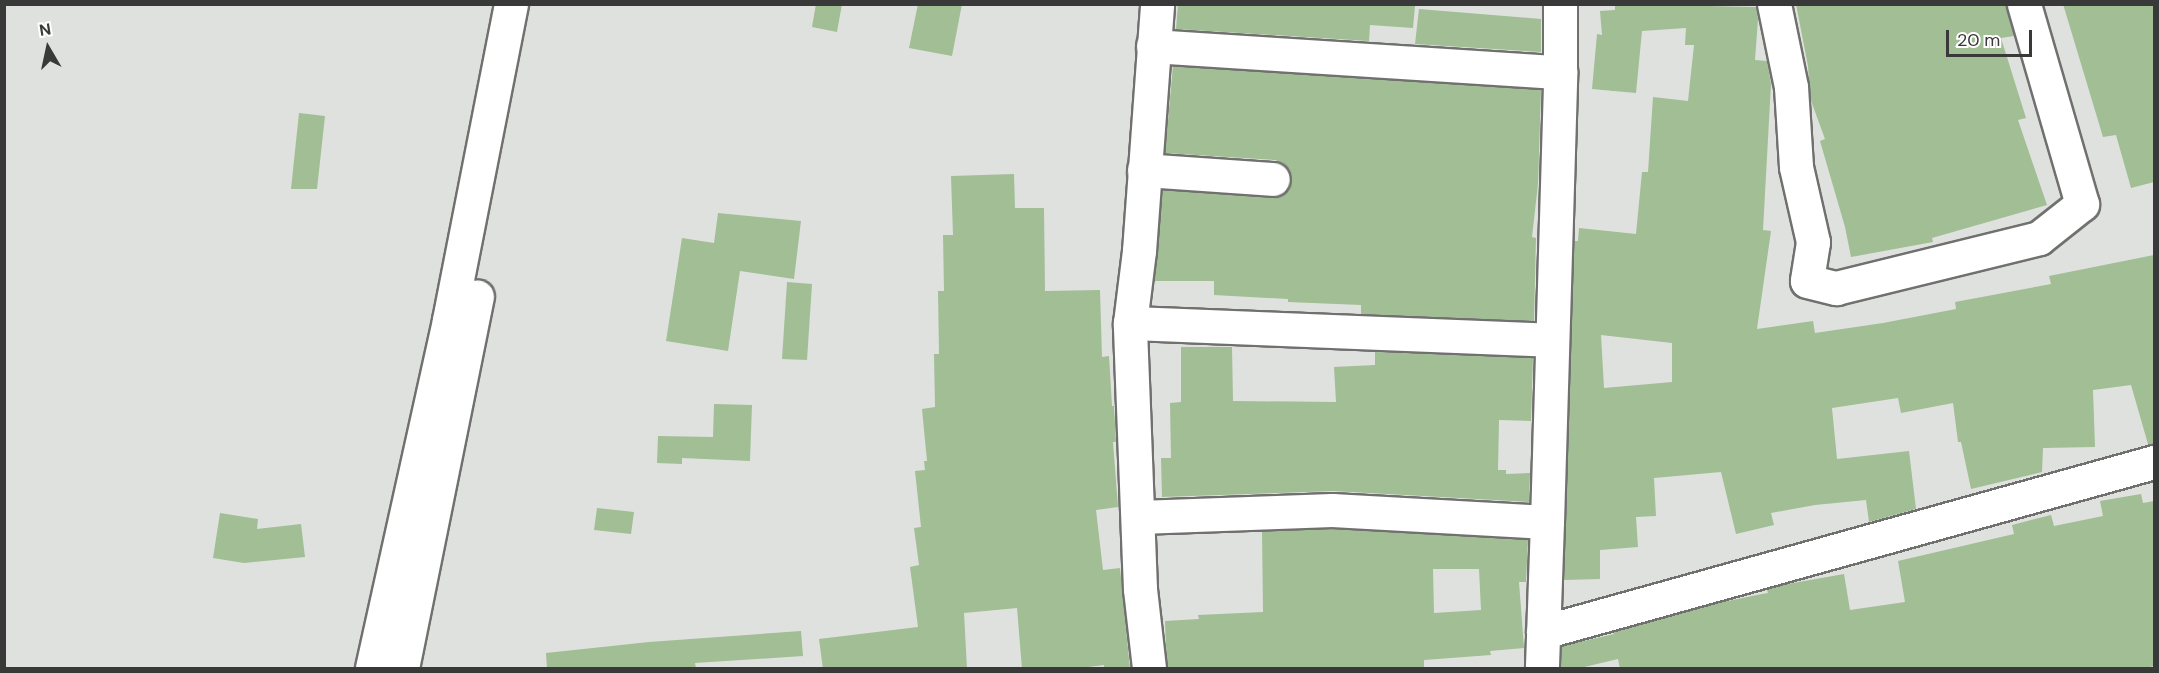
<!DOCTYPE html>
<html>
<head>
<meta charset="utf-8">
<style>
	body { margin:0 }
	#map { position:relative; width:2159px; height:673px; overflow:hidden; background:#dfe1de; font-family:"DM Sans",sans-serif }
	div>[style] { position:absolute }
	.building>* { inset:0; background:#a1be94 }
	.roads { filter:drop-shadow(2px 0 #70716f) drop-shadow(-2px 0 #70716f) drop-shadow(0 2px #70716f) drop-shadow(0 -2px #70716f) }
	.minor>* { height:33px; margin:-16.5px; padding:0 16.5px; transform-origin:16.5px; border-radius:16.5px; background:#fff }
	span { translate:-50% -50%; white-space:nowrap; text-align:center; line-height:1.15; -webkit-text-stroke:4.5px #fff; paint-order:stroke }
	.frame { position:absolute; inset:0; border:6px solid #383938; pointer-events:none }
	.north { position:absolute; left:18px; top:18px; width:60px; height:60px; -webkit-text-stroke:4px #fff; paint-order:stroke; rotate:351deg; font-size:16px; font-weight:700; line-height:24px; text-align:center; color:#383938 }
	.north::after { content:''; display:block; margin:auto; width:21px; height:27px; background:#383938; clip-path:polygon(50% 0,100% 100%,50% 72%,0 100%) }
	.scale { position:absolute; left:1946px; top:30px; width:86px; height:27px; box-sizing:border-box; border:3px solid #383938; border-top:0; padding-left:8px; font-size:18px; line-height:21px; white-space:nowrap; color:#383938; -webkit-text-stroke:4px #fff; paint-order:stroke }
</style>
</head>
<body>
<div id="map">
	<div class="building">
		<i style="clip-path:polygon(816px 4px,842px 4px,837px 32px,812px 27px)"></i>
		<i style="clip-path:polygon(918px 4px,962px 4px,952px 56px,909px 48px)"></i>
		<i style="clip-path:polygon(1178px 4px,1391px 4px,1415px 6px,1413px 28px,1370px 25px,1369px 41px,1176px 29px)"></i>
		<i style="clip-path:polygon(evenodd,1615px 4px,1756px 7px,1758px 19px,1755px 60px,1767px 61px,1771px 84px,1763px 230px,1771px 231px,1757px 329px,1813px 321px,1815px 333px,1883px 323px,1956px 309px,1955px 302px,2051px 284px,2049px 276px,2154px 255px,2154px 444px,2148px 444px,2131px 385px,2093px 390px,2095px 447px,2043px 448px,2042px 472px,1971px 489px,1961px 442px,1958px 442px,1953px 403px,1901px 413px,1898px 398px,1832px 408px,1837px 459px,1909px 451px,1916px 509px,1869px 522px,1866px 500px,1815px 505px,1771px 513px,1774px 525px,1736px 534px,1721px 472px,1654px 478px,1656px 516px,1636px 517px,1638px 547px,1600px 550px,1600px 579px,1564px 580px,1574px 241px,1578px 241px,1579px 228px,1636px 234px,1642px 172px,1648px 172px,1653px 97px,1688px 101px,1694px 45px,1685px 45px,1686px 28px,1642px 31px,1636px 93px,1592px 89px,1597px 34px,1602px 35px,1600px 11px,1615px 10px,1615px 4px,1601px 335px,1672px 343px,1672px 382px,1604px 388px,1601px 335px)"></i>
		<i style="clip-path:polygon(1796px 4px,2006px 4px,2014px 36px,2001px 38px,2026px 118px,2018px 120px,2047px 205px,1932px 238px,1933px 242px,1851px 257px,1845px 227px,1820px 141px,1825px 139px,1810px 98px,1808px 66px)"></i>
		<i style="clip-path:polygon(2063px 4px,2154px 4px,2154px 182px,2131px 188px,2116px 135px,2103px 137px)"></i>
		<i style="clip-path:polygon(1419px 9px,1541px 19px,1541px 52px,1415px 44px)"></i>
		<i style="clip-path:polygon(1173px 66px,1541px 90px,1538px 184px,1532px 237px,1536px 238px,1534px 321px,1361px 314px,1361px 305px,1288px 302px,1288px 299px,1214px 295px,1214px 281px,1154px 281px,1162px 190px,1272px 198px,1282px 196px,1289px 189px,1292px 181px,1290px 170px,1283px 163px,1275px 160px,1165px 153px)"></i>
		<i style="clip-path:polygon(299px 113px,325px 116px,317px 189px,291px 189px)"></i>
		<i style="clip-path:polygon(1014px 174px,1015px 208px,1044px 208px,1045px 291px,1100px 290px,1102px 357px,1109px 356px,1112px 406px,1114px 406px,1116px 442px,1113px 442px,1118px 507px,1096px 510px,1103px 570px,1120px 568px,1130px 669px,1104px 669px,1104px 665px,1073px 669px,1022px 669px,1017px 608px,964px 613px,967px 669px,823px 669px,819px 639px,918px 627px,910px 567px,919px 565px,914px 528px,921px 527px,915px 471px,925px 470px,924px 461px,927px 461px,922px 409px,935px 407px,934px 354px,939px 354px,938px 291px,944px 291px,943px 235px,953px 235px,951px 176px)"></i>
		<i style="clip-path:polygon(718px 213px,801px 221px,794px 279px,740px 271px,728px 351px,666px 341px,682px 238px,714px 243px)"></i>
		<i style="clip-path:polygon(787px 282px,812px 284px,807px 360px,782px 359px)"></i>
		<i style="clip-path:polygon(1181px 347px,1232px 347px,1233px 401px,1336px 402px,1334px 367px,1375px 365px,1375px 352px,1533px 358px,1531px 421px,1499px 420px,1498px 470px,1506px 470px,1506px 474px,1530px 473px,1529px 502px,1333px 491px,1162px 497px,1161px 458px,1171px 458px,1170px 403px,1181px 402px)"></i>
		<i style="clip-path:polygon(714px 404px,752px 405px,750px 461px,682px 458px,682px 464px,657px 463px,658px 436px,713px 437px)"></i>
		<i style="clip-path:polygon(2141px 494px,2143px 503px,2154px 501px,2154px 666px,2143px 669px,1620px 669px,1618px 659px,1576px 669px,1561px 669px,1562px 646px,1614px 634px,1613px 632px,1718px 603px,1762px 594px,1768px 593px,1767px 589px,1782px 585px,1844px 574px,1850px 610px,1905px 602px,1898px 561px,2014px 534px,2012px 525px,2051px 515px,2054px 526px,2103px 516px,2100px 501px)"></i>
		<i style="clip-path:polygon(597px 508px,634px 512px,631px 534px,594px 530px)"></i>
		<i style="clip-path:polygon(220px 513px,258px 519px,257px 529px,301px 524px,305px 557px,244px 563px,213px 558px)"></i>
		<i style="clip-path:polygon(evenodd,1332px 529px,1528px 540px,1526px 582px,1519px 582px,1524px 648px,1490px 651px,1491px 655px,1424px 660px,1424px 669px,1167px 669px,1165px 621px,1199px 619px,1198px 615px,1263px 612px,1262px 531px,1332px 529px,1433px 569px,1479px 569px,1481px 610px,1434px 613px,1433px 569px)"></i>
		<i style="clip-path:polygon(801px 631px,803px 656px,695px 663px,696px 669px,547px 669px,546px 653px,649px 642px)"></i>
	</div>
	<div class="roads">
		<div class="minor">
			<i style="left:1774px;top:4px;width:85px;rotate:78.4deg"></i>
			<i style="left:1791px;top:87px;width:80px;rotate:86.4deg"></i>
			<i style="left:1796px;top:167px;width:77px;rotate:77.2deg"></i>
			<i style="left:1813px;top:242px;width:39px;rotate:99deg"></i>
			<i style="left:1807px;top:281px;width:30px;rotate:14deg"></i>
			<i style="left:1836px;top:288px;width:209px;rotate:-13.8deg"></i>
			<i style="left:2039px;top:238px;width:55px;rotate:-38.3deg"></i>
			<i style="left:2082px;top:204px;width:208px;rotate:-106.2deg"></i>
			<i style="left:1153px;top:46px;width:408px;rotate:3.7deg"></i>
			<i style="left:1144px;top:170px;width:129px;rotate:4deg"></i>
			<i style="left:1130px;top:323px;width:422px;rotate:2.3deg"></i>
			<i style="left:1139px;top:517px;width:193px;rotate:-2.1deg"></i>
			<i style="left:1332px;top:510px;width:215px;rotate:3.2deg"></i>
			<i style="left:1547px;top:522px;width:146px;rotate:92deg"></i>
			<i style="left:1547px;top:522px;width:450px;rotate:-88.3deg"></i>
			<i style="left:1560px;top:72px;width:68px;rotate:-90deg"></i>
			<i style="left:1543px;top:632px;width:634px;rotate:-15.55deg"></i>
			<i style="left:372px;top:668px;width:356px;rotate:-77.5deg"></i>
			<i style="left:449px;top:320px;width:322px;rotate:-78.9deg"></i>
			<i style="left:402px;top:668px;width:379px;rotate:-78.6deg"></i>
			<i style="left:1149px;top:668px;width:80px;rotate:-96.5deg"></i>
			<i style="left:1140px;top:589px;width:266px;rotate:-92.2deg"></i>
			<i style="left:1130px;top:323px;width:73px;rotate:-82.9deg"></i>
			<i style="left:1139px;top:251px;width:248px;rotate:-85.8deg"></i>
		</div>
	</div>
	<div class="frame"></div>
	<div class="north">N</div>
	<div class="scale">20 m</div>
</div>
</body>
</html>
